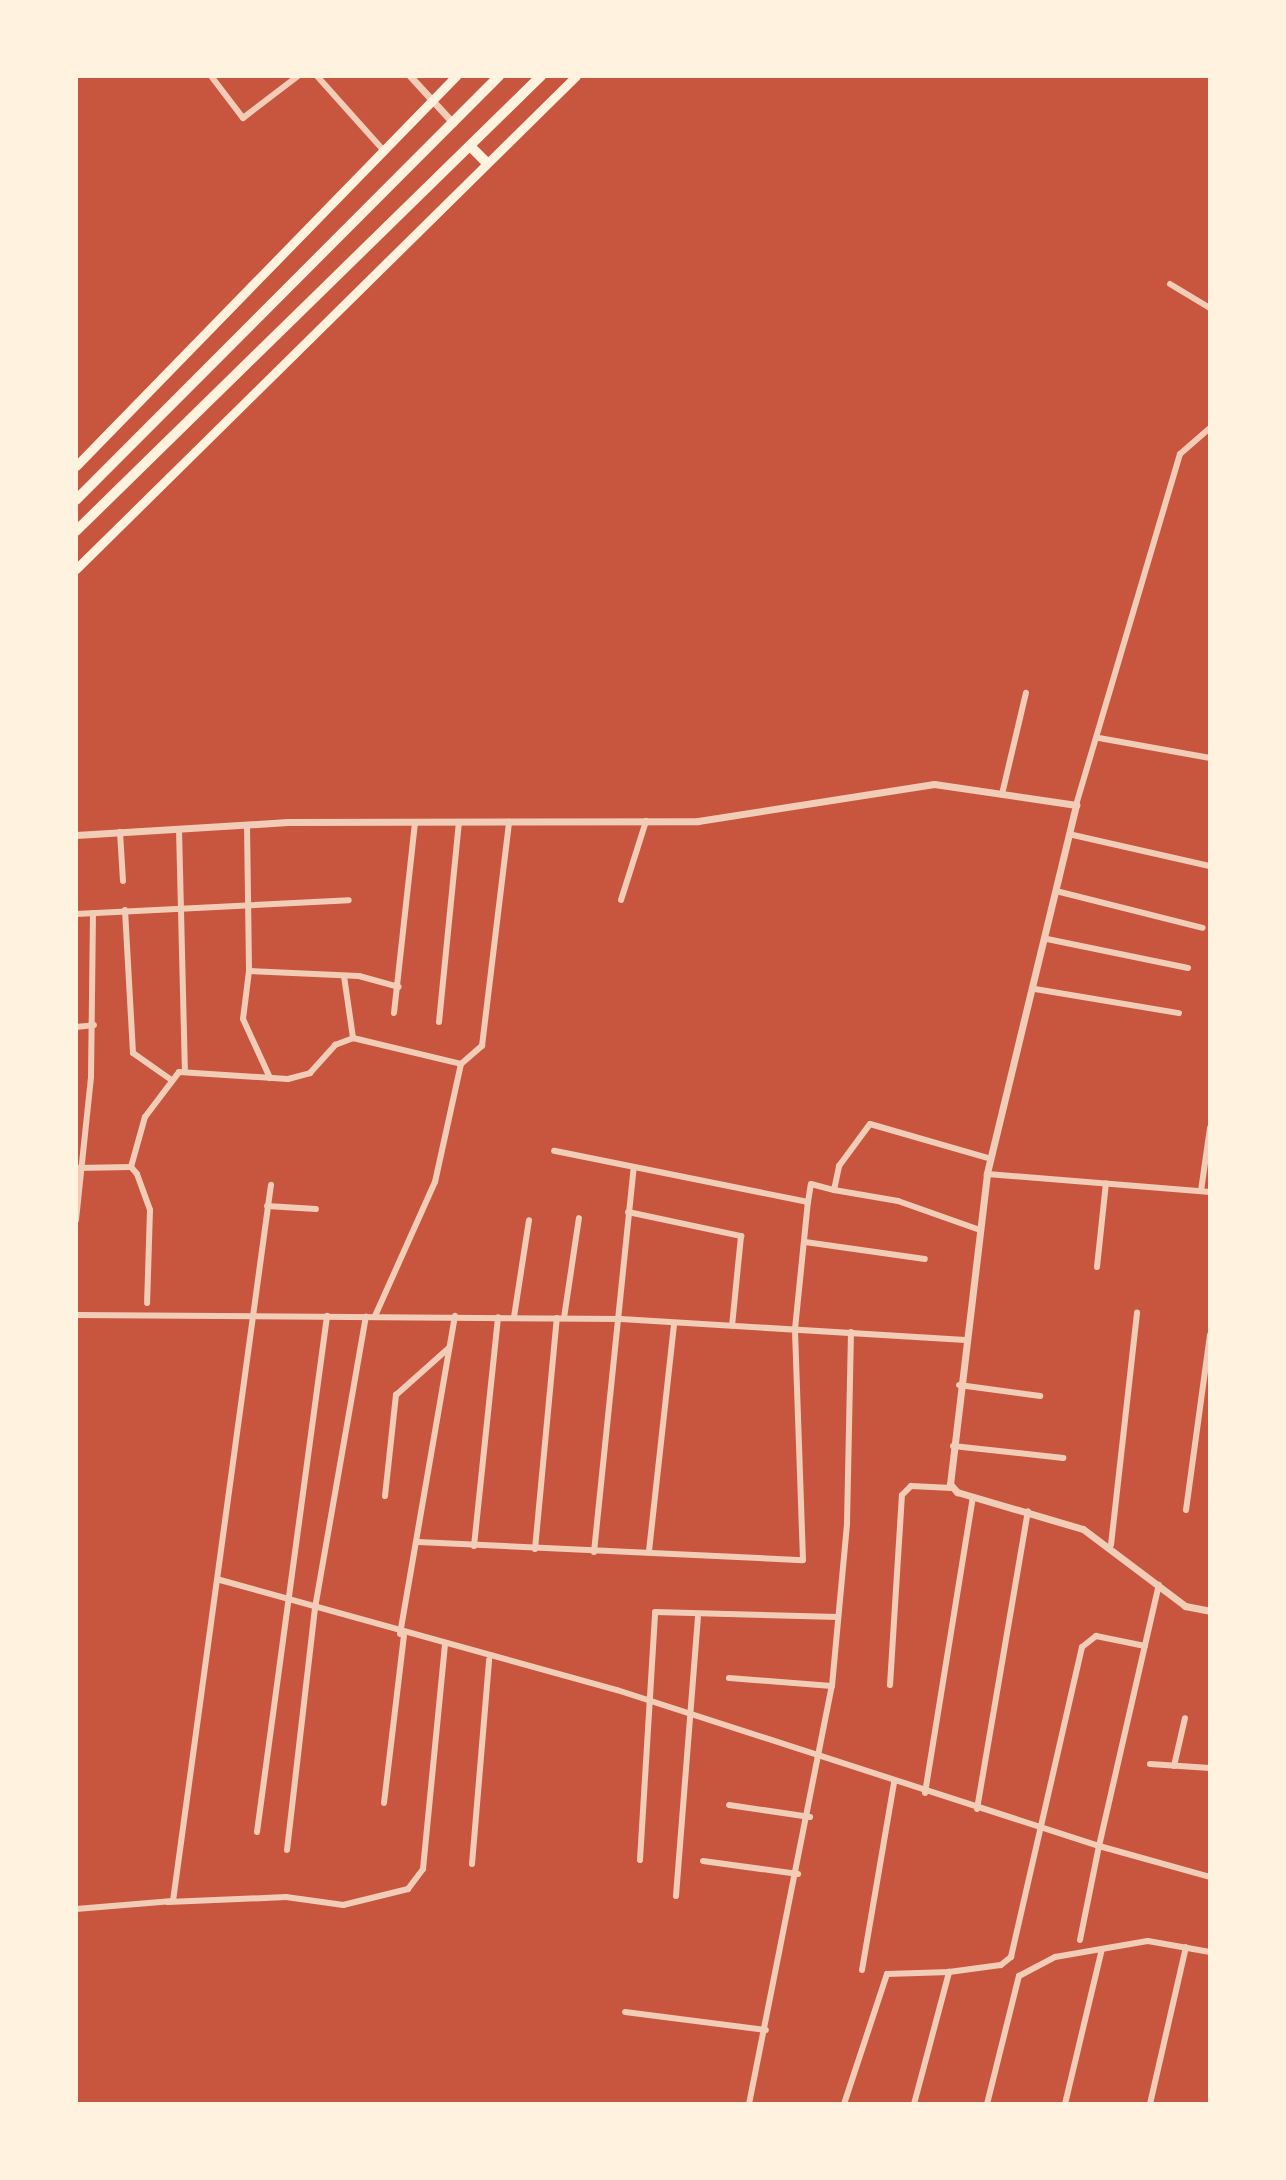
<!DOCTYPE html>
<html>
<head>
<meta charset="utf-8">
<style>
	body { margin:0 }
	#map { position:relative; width:1286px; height:2180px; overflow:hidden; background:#c8553d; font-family:"Zilla Slab",serif }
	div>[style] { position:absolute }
	.minor>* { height:6px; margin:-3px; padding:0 3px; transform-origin:3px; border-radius:3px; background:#f1ccb7 }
	.tertiary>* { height:7px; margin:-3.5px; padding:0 3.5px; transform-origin:3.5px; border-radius:3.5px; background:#f1ccb7 }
	.primary>* { height:9px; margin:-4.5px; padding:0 4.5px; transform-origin:4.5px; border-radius:4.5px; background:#fff3e0 }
	.trunk>* { height:10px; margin:-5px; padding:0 5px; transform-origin:5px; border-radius:5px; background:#fff3e0 }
	span { translate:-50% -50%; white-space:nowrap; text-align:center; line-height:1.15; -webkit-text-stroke:8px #fff3e0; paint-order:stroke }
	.frame { position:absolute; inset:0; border:78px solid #fff3e0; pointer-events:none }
</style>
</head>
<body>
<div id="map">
	<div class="minor">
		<i style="left:211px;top:76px;width:53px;rotate:52.7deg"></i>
		<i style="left:243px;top:118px;width:69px;rotate:-37.4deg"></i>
		<i style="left:317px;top:76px;width:101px;rotate:48.2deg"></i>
		<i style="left:1170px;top:284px;width:47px;rotate:31deg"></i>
		<i style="left:1099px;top:738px;width:113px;rotate:10.2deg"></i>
		<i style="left:1003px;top:790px;width:100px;rotate:-76.7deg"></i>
		<i style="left:1076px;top:805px;width:366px;rotate:-73.5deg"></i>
		<i style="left:1180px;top:454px;width:40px;rotate:-41deg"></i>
		<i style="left:247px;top:825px;width:146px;rotate:89.2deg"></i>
		<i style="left:249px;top:971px;width:110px;rotate:2.6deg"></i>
		<i style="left:359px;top:976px;width:41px;rotate:15.4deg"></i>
		<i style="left:179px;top:829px;width:242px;rotate:88.6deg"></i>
		<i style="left:120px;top:832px;width:49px;rotate:86.5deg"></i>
		<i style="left:1073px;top:835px;width:140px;rotate:12.8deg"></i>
		<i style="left:1060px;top:892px;width:147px;rotate:14.1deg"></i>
		<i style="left:621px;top:900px;width:83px;rotate:-72.4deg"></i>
		<i style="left:125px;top:910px;width:143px;rotate:86.8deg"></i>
		<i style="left:133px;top:1053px;width:45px;rotate:35.1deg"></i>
		<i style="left:76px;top:914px;width:273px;rotate:-2.9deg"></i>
		<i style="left:1047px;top:939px;width:144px;rotate:11.6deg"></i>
		<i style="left:249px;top:971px;width:48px;rotate:97.1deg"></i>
		<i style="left:243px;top:1019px;width:65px;rotate:65.4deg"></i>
		<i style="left:344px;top:976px;width:63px;rotate:81.7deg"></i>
		<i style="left:1035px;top:989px;width:146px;rotate:9.5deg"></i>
		<i style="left:394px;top:1013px;width:192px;rotate:-83.7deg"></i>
		<i style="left:439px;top:1022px;width:201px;rotate:-84.3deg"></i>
		<i style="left:76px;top:1027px;width:18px;rotate:-6deg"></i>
		<i style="left:131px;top:1167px;width:52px;rotate:-74.4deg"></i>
		<i style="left:145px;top:1117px;width:56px;rotate:-52.9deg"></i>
		<i style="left:179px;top:1072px;width:109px;rotate:3.7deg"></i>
		<i style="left:288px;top:1079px;width:23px;rotate:-15deg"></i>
		<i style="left:310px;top:1073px;width:38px;rotate:-48deg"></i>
		<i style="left:335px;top:1045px;width:19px;rotate:-21deg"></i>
		<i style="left:353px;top:1038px;width:111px;rotate:13.5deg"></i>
		<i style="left:76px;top:1168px;width:55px;rotate:-1deg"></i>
		<i style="left:131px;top:1167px;width:9px;rotate:49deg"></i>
		<i style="left:137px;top:1174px;width:38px;rotate:70deg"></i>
		<i style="left:150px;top:1210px;width:93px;rotate:91.8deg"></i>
		<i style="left:987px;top:1174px;width:224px;rotate:4.6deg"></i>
		<i style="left:834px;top:1190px;width:65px;rotate:9.8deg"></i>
		<i style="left:898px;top:1201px;width:87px;rotate:19.5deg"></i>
		<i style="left:1201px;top:1191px;width:64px;rotate:-81.9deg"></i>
		<i style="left:808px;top:1202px;width:18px;rotate:-81deg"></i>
		<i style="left:811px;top:1184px;width:24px;rotate:15deg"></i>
		<i style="left:834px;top:1190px;width:25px;rotate:-78deg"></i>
		<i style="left:839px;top:1166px;width:52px;rotate:-53.6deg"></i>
		<i style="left:870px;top:1124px;width:126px;rotate:16.1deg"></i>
		<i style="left:267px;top:1206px;width:49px;rotate:3.5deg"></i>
		<i style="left:628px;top:1212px;width:116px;rotate:12deg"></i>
		<i style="left:741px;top:1236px;width:90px;rotate:95.7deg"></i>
		<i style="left:76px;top:1220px;width:144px;rotate:-84deg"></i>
		<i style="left:91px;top:1077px;width:164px;rotate:-89.3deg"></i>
		<i style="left:805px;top:1242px;width:121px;rotate:8.1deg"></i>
		<i style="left:1097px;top:1267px;width:84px;rotate:-83.9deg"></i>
		<i style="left:76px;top:1315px;width:545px;rotate:0.42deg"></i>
		<i style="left:621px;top:1319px;width:345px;rotate:3.5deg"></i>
		<i style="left:375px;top:1316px;width:147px;rotate:-65.9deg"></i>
		<i style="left:435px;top:1182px;width:121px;rotate:-77.6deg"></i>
		<i style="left:461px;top:1064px;width:28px;rotate:-41deg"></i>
		<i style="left:482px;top:1046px;width:226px;rotate:-83.1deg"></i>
		<i style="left:514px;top:1317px;width:98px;rotate:-81.2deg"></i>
		<i style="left:564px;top:1318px;width:101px;rotate:-81.5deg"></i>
		<i style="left:959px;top:1385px;width:82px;rotate:7.7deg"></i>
		<i style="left:953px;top:1446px;width:111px;rotate:6.2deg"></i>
		<i style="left:385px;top:1496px;width:102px;rotate:-83.8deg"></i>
		<i style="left:396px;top:1395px;width:71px;rotate:-41.6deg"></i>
		<i style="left:1186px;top:1510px;width:177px;rotate:-82.2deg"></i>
		<i style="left:418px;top:1542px;width:385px;rotate:2.7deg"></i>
		<i style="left:803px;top:1560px;width:231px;rotate:-92deg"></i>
		<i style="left:795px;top:1329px;width:128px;rotate:-84.2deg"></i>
		<i style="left:808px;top:1202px;width:259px;rotate:-168.6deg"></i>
		<i style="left:1111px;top:1545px;width:234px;rotate:-83.6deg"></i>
		<i style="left:474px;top:1546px;width:230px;rotate:-84deg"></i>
		<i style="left:535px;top:1549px;width:232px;rotate:-84.6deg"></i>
		<i style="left:649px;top:1551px;width:229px;rotate:-83.7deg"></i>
		<i style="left:594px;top:1552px;width:386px;rotate:-84.1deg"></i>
		<i style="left:220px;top:1580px;width:412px;rotate:15.5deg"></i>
		<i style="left:617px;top:1690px;width:507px;rotate:17.93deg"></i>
		<i style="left:1099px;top:1846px;width:268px;rotate:-77.1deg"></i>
		<i style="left:400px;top:1634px;width:323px;rotate:-80.2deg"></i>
		<i style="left:729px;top:1678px;width:103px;rotate:4.4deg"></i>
		<i style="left:890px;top:1685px;width:190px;rotate:-86.4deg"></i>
		<i style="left:902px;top:1495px;width:13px;rotate:-45deg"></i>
		<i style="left:911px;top:1486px;width:41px;rotate:2.8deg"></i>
		<i style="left:1150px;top:1764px;width:60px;rotate:3.8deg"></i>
		<i style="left:1174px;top:1766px;width:49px;rotate:-77.1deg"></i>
		<i style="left:925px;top:1793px;width:299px;rotate:-80.8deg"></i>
		<i style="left:384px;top:1803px;width:168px;rotate:-83.2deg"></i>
		<i style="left:729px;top:1805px;width:82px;rotate:8.4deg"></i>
		<i style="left:977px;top:1809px;width:302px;rotate:-80.3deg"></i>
		<i style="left:257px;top:1832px;width:521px;rotate:-82.27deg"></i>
		<i style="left:287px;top:1850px;width:244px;rotate:-83.4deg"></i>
		<i style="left:315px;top:1608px;width:296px;rotate:-80.1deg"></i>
		<i style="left:640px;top:1860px;width:248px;rotate:-86.5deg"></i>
		<i style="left:655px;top:1612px;width:183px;rotate:1.6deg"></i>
		<i style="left:703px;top:1861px;width:96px;rotate:7.8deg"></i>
		<i style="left:472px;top:1864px;width:205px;rotate:-85.2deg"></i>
		<i style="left:676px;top:1896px;width:279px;rotate:-85.5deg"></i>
		<i style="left:168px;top:1902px;width:118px;rotate:-2.4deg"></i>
		<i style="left:286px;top:1897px;width:58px;rotate:8deg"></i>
		<i style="left:343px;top:1905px;width:67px;rotate:-13.8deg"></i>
		<i style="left:408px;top:1889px;width:25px;rotate:-53deg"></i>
		<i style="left:423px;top:1869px;width:224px;rotate:-84.4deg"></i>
		<i style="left:76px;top:1909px;width:97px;rotate:-4.7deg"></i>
		<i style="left:173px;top:1901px;width:723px;rotate:-82.21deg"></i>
		<i style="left:1080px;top:1940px;width:96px;rotate:-78.6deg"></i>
		<i style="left:1099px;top:1846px;width:115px;rotate:15.6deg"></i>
		<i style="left:862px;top:1970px;width:190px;rotate:-80.3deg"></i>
		<i style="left:625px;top:2012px;width:142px;rotate:7.3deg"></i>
		<i style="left:749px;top:2104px;width:426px;rotate:-78.8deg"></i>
		<i style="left:832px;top:1686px;width:164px;rotate:-84.7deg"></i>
		<i style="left:847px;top:1523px;width:191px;rotate:-88.8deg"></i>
		<i style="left:844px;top:2104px;width:137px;rotate:-71.7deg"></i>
		<i style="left:887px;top:1974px;width:62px;rotate:-1.8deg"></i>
		<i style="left:914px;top:2104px;width:137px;rotate:-75.1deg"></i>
		<i style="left:949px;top:1972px;width:52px;rotate:-7.7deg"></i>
		<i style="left:1001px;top:1965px;width:13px;rotate:-39deg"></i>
		<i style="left:1011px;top:1957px;width:318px;rotate:-77.1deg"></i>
		<i style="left:1082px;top:1647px;width:18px;rotate:-38deg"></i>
		<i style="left:1096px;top:1636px;width:50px;rotate:11.5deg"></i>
		<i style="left:987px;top:2104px;width:132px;rotate:-76deg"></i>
		<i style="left:1019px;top:1976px;width:41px;rotate:-27.8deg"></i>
		<i style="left:1055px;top:1957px;width:94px;rotate:-9.8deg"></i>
		<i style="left:1148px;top:1941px;width:63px;rotate:10.1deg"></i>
		<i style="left:1065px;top:2104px;width:159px;rotate:-76.6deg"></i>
		<i style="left:1150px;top:2104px;width:161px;rotate:-77.1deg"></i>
	</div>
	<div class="tertiary">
		<i style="left:410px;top:76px;width:64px;rotate:47.5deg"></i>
		<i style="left:76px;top:835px;width:212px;rotate:-3.5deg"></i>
		<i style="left:288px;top:822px;width:410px;rotate:-0.1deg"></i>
		<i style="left:698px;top:821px;width:239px;rotate:-8.9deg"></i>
		<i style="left:934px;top:784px;width:144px;rotate:8.4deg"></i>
		<i style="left:1076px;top:805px;width:380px;rotate:103.6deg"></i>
		<i style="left:987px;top:1174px;width:312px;rotate:96.8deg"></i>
		<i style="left:950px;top:1484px;width:11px;rotate:49deg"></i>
		<i style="left:957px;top:1492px;width:131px;rotate:16.4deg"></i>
		<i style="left:1083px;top:1529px;width:128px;rotate:37deg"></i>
		<i style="left:1185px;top:1606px;width:25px;rotate:11deg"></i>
	</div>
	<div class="primary">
		<i style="left:76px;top:466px;width:545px;rotate:-45.74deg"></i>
		<i style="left:76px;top:569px;width:702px;rotate:-44.6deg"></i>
	</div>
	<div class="trunk">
		<i style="left:471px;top:147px;width:21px;rotate:45deg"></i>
		<i style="left:76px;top:500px;width:599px;rotate:-45.07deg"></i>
		<i style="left:76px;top:531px;width:651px;rotate:-44.38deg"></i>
	</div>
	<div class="frame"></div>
</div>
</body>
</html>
